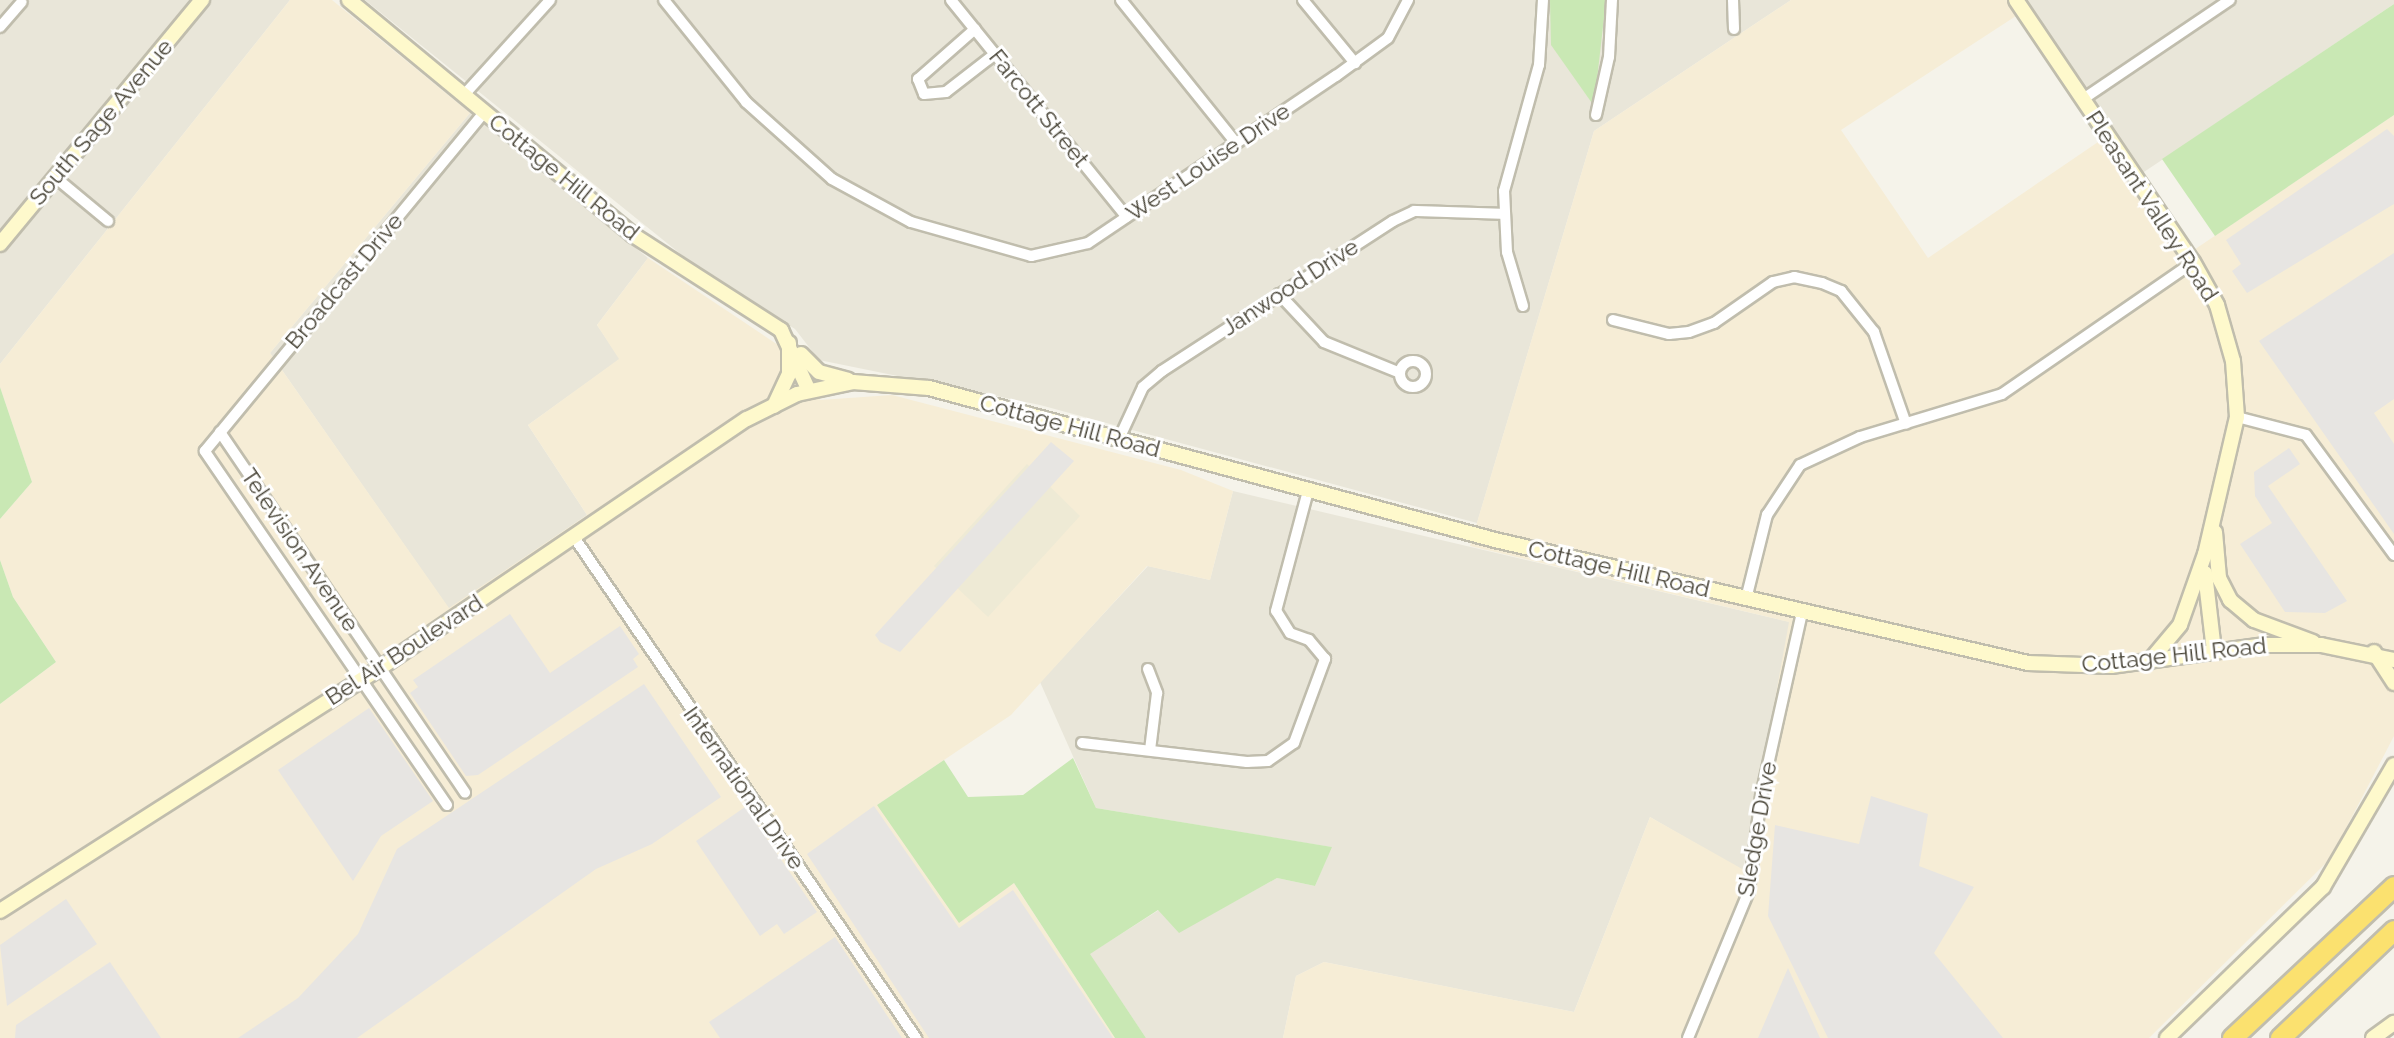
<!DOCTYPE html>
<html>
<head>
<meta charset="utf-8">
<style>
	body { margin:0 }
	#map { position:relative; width:2394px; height:1038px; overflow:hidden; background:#f5f3ea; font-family:Raleway,sans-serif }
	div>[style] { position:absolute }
	.residential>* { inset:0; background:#e9e6d9 }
	.commercial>* { inset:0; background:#f6edd6 }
	.education>* { inset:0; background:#eeead5 }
	.green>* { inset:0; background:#c9e8b4 }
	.parking>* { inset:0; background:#e7e5e2 }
	.roads { filter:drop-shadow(2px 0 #c0bdad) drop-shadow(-2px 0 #c0bdad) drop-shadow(0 2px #c0bdad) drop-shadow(0 -2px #c0bdad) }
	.street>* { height:10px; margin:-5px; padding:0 5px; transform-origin:5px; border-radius:5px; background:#fff }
	.street>.ring { margin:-5px; padding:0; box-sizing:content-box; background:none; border:10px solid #fff; border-radius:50% }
	.secondary>* { height:14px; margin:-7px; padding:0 7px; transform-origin:7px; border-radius:7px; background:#fef9cc }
	.highway>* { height:19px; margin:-9.5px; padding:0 9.5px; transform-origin:9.5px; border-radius:9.5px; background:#fbe16f }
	span { translate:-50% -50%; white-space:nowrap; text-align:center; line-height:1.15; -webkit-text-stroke:6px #fff; paint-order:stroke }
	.street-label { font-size:23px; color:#494538 }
</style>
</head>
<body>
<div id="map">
	<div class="residential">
		<i style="clip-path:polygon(0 0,290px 0,0 364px)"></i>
		<i style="clip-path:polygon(365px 0,1791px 0,1594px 131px,1477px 523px,1040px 405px,819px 360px,795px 329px,698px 268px)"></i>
		<i style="clip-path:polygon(2008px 0,2394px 0,2394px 4px,2129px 182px)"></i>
		<i style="clip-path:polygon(470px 113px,648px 258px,597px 325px,620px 359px,528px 425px,587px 515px,449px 609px,270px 353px)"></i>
		<i style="clip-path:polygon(1233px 491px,1790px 622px,1743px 871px,1650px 817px,1574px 1012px,1324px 962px,1296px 976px,1283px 1038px,1146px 1038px,1089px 954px,1159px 910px,1179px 932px,1277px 878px,1315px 886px,1331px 847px,1096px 808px,1040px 682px,1148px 566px,1210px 580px)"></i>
	</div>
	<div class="commercial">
		<i style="clip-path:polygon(290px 0,332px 0,470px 113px,270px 353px,449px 608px,587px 515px,528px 425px,619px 359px,597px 325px,648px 258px,781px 347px,820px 400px,892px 395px,1181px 470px,1233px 491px,1210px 580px,1147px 566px,1011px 715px,877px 805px,1014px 883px,1115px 1038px,0 1038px,0 704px,56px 662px,13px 597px,0 560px,0 519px,32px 482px,0 387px,0 364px)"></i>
		<i style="clip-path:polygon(1791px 0,2010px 0,2019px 14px,1841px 130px,1928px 258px,2101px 140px,2182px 258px,2394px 115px,2394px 736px,2330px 859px,2149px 1038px,1283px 1038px,1296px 976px,1324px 962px,1574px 1012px,1650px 817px,1744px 870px,1789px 622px,1470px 546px,1594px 131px)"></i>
	</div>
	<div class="education">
		<i style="clip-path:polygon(1027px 464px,1080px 516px,988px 617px,934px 566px)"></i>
	</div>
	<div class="green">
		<i style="clip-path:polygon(1550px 0,1606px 0,1594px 106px,1551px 45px)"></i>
		<i style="clip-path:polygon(2394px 4px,2394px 115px,2215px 236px,2162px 159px)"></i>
		<i style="clip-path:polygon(0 387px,32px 482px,0 519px)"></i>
		<i style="clip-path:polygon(0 560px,13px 597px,56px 662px,0 704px)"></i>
		<i style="clip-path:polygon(1073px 758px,1096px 808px,1332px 847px,1315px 886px,1277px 878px,1179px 933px,1158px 910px,1090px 954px,1146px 1038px,1115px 1038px,1014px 883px,959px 923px,877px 805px,944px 760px,968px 797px,1023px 795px)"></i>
	</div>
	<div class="parking">
		<i style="clip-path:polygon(2387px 129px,2394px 136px,2394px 204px,2247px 293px,2232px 271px,2241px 264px,2226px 240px)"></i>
		<i style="clip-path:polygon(2394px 253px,2394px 399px,2374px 413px,2394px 444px,2394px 534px,2259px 341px)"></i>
		<i style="clip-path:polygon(1051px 442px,1074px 461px,900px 652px,880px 642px,875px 635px)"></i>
		<i style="clip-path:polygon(2289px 448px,2300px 464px,2268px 486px,2347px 601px,2325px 613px,2285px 612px,2240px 544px,2272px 523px,2255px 496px,2254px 472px)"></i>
		<i style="clip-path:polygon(510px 614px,550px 673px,620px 626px,639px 654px,633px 659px,638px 667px,478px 775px,466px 776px,410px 693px,418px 687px,413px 680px)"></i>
		<i style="clip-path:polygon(644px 684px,721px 797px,652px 844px,596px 869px,357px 1038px,238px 1038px,298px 998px,358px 934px,397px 849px)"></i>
		<i style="clip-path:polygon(369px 708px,433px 801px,381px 836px,353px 881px,278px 770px)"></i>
		<i style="clip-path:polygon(1871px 796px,1928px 814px,1919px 866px,1974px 887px,1934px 953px,2003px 1038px,1828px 1038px,1768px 916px,1775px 825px,1859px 844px)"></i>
		<i style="clip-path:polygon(874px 806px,959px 928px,1013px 890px,1113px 1038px,929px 1038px,807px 854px)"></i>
		<i style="clip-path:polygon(745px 807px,817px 912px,784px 934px,777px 924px,760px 936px,696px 841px)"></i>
		<i style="clip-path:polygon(66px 899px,97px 944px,7px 1006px,0 945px)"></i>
		<i style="clip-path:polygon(835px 937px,902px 1038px,720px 1038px,709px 1022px)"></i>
		<i style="clip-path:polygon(110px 962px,161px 1038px,15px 1038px,16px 1025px)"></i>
		<i style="clip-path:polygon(1788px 968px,1820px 1038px,1758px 1038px)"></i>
	</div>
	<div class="roads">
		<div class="street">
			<i style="left:664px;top:0;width:131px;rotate:51.2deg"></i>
			<i style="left:746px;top:102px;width:115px;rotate:41.8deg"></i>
			<i style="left:832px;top:179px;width:90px;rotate:28.6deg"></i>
			<i style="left:911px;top:222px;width:125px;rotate:15.8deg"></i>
			<i style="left:1031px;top:256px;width:58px;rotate:-12.8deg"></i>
			<i style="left:1088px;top:243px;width:299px;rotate:-34deg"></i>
			<i style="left:1336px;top:76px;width:64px;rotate:-36.2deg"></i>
			<i style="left:1388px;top:38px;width:43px;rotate:-62.2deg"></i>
			<i style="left:951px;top:0;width:279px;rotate:51deg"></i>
			<i style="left:1121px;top:0;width:184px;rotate:51.2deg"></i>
			<i style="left:1303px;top:0;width:82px;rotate:50.5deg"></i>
			<i style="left:1733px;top:0;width:29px;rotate:88deg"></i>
			<i style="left:0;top:27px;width:33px;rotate:-49deg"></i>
			<i style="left:975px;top:29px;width:76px;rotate:138.7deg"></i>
			<i style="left:918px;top:79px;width:16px;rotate:68deg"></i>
			<i style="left:924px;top:94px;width:22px;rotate:-5deg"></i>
			<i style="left:946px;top:92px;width:62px;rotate:-37.8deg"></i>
			<i style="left:464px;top:95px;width:128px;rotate:-47.8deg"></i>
			<i style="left:2083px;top:99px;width:177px;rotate:-34deg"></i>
			<i style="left:1596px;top:115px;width:59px;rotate:-77.4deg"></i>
			<i style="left:1609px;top:57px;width:57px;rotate:-87deg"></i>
			<i style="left:55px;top:177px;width:69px;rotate:39.7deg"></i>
			<i style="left:1279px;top:294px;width:66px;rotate:46.8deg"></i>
			<i style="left:1324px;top:342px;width:82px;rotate:22.2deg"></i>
			<i style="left:1523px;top:306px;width:56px;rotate:-106.5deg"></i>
			<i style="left:1507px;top:252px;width:61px;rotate:-92.8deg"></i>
			<i style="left:1504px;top:191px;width:131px;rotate:-74.5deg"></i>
			<i style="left:1539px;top:65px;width:65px;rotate:-86.5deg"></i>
			<i style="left:1613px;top:320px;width:58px;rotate:14deg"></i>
			<i style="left:1669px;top:334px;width:20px;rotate:-6deg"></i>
			<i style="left:1689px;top:332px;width:27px;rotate:-20deg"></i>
			<i style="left:1714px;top:323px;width:72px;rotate:-34.8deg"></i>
			<i style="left:1773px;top:282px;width:22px;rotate:-13deg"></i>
			<i style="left:1794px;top:277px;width:29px;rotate:12deg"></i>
			<i style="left:1822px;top:283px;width:21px;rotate:23deg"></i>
			<i style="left:1841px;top:291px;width:53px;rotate:51.2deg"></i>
			<i style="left:1874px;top:332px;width:97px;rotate:70.8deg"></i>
			<i class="ring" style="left:1400px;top:361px;width:16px;height:16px"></i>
			<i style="left:2237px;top:417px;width:71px;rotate:14.6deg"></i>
			<i style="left:2306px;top:435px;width:149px;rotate:53.7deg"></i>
			<i style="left:220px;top:432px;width:436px;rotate:55.8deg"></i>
			<i style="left:1119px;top:439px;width:57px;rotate:-65.2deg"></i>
			<i style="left:1143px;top:387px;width:25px;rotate:-40deg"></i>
			<i style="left:1162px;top:371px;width:275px;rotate:-33deg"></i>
			<i style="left:1393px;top:221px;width:23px;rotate:-25deg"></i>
			<i style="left:1414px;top:211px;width:89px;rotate:1.9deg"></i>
			<i style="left:574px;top:537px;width:607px;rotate:55.68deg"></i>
			<i style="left:1746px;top:599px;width:87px;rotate:-76deg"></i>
			<i style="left:1767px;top:515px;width:60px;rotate:-56.6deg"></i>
			<i style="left:1800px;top:465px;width:66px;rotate:-25deg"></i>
			<i style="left:1860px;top:437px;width:148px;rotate:-16.8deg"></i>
			<i style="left:2002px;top:394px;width:232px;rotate:-34.6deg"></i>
			<i style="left:1148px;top:669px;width:26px;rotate:69deg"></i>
			<i style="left:1157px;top:693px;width:57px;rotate:97deg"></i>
			<i style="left:1082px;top:743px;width:166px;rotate:6.6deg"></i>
			<i style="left:1247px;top:762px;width:21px;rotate:-3deg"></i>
			<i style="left:1268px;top:761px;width:32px;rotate:-35deg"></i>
			<i style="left:1294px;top:743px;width:90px;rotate:-69.7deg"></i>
			<i style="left:1325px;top:659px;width:25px;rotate:-130deg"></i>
			<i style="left:1309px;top:640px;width:20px;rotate:-160deg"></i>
			<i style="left:1290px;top:633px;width:26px;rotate:-122deg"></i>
			<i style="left:1276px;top:611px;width:124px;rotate:-75.1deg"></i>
			<i style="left:447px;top:805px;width:429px;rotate:-124.4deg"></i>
			<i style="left:205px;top:451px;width:439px;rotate:-50.5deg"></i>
			<i style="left:1688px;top:1038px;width:159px;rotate:-67.5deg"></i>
			<i style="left:1749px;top:891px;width:96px;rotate:-82.8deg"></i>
			<i style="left:1761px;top:796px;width:189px;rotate:-77.4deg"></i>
		</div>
		<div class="secondary">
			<i style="left:349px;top:0;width:369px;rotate:39.6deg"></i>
			<i style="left:633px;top:235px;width:176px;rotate:32.7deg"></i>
			<i style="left:781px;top:330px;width:67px;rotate:65.3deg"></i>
			<i style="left:2016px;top:0;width:316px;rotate:56deg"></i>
			<i style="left:2193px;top:262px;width:49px;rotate:60.8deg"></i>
			<i style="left:2217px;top:305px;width:58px;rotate:74.1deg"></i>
			<i style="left:2233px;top:361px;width:56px;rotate:85.9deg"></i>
			<i style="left:2237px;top:417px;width:141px;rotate:103.1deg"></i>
			<i style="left:2205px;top:554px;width:75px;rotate:109.4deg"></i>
			<i style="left:2180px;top:625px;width:48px;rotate:130deg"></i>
			<i style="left:0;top:244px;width:317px;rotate:-50.4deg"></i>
			<i style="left:801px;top:354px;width:25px;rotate:45deg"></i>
			<i style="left:819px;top:372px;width:30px;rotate:15deg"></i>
			<i style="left:774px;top:406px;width:35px;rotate:-65deg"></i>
			<i style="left:789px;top:374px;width:31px;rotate:-90deg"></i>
			<i style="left:2215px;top:532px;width:46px;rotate:85deg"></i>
			<i style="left:2219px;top:578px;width:25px;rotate:63deg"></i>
			<i style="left:2230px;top:600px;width:31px;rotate:40deg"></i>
			<i style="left:2254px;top:620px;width:63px;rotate:20.4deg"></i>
			<i style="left:2205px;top:573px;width:79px;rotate:83.4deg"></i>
			<i style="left:2374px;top:652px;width:37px;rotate:57deg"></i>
			<i style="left:0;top:911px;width:451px;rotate:-32.6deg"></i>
			<i style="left:380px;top:668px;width:443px;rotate:-34.2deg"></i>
			<i style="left:747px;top:419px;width:56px;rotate:-26.6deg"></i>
			<i style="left:797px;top:394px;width:57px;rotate:-12.1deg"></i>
			<i style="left:853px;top:382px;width:76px;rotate:4.5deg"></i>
			<i style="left:929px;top:388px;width:586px;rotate:15.03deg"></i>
			<i style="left:1495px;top:540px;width:547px;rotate:12.99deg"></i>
			<i style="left:2028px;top:663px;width:83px;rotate:2.1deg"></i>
			<i style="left:2111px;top:666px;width:154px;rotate:-7.8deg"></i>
			<i style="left:2264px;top:645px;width:57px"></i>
			<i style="left:2321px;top:645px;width:75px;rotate:11.6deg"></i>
			<i style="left:2167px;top:1038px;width:217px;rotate:-44.1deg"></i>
			<i style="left:2323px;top:887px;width:141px;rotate:-59.8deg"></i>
			<i style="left:2373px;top:1038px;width:26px;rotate:-36deg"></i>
		</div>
		<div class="highway">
			<i style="left:2232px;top:1038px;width:222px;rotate:-43.2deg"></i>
			<i style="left:2280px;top:1038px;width:157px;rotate:-43.5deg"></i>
		</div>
	</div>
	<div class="street-label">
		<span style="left:1039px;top:108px;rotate:51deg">Farcott Street</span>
		<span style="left:101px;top:122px;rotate:-50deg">South Sage Avenue</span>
		<span style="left:1208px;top:162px;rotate:-34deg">West Louise Drive</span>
		<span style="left:564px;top:177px;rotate:39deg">Cottage Hill Road</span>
		<span style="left:2152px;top:206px;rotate:57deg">Pleasant Valley Road</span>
		<span style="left:344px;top:281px;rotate:-50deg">Broadcast Drive</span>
		<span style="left:1290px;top:287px;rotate:-33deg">Janwood Drive</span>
		<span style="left:1070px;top:426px;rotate:15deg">Cottage Hill Road</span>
		<span style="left:300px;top:550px;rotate:56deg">Television Avenue</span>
		<span style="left:1619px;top:569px;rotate:13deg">Cottage Hill Road</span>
		<span style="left:404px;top:650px;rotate:-33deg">Bel Air Boulevard</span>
		<span style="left:2174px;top:655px;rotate:-6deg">Cottage Hill Road</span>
		<span style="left:744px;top:788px;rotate:55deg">International Drive</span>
		<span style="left:1757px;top:829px;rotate:-80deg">Sledge Drive</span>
	</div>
</div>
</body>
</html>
